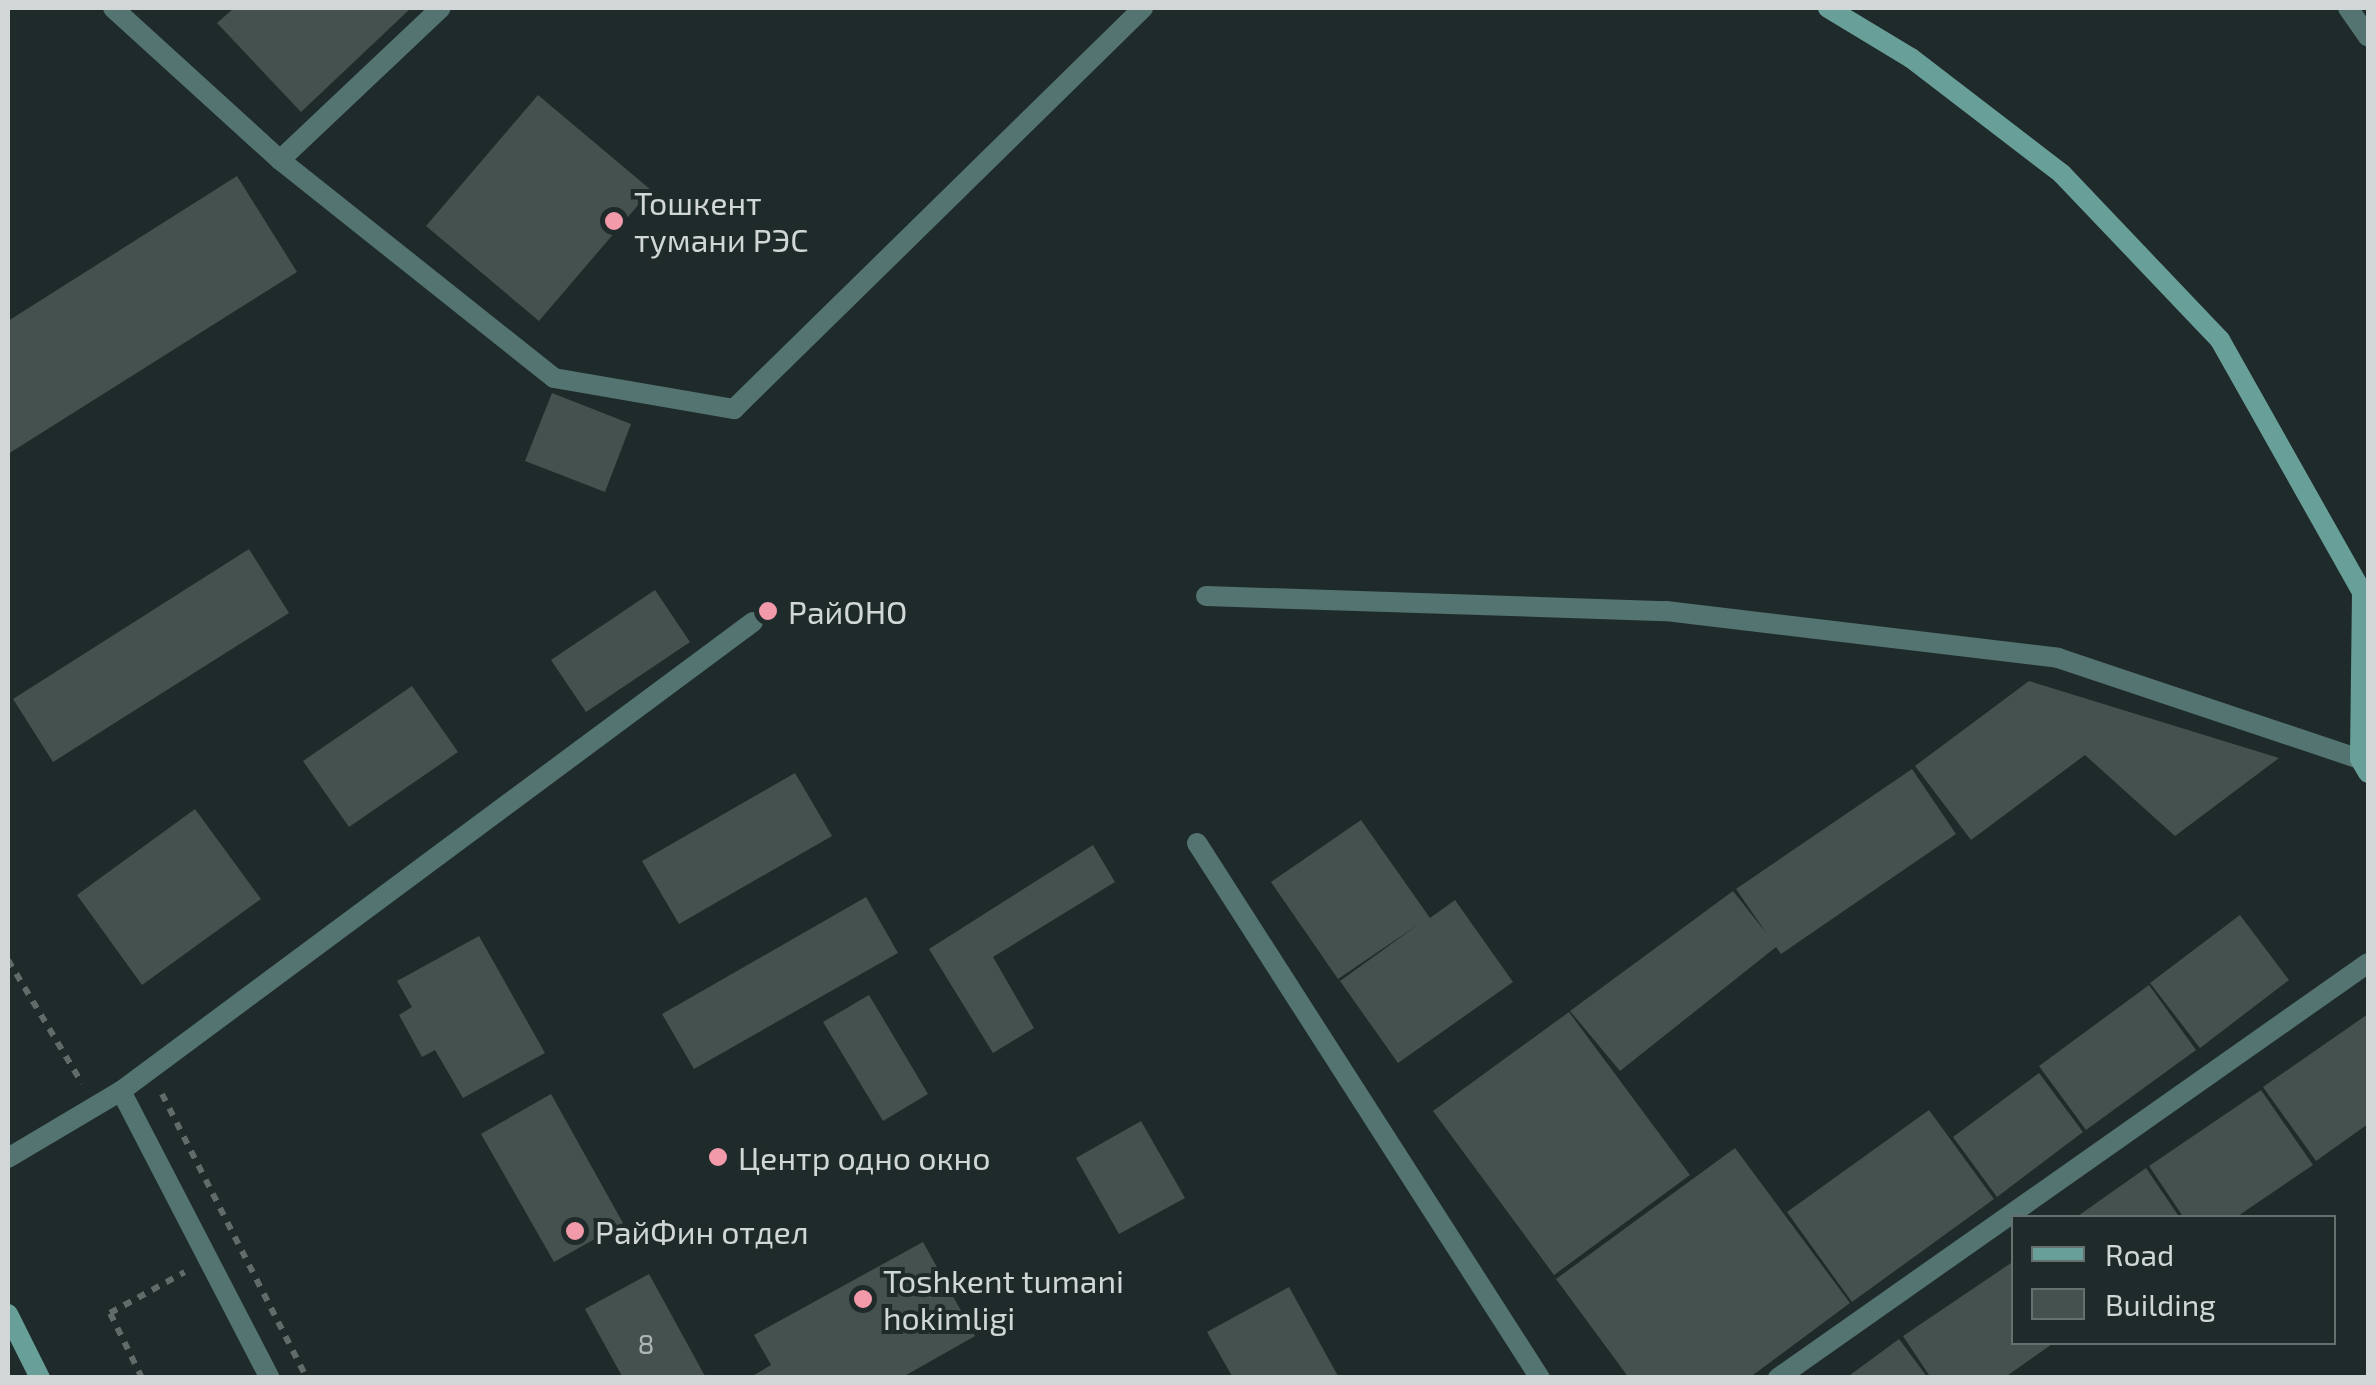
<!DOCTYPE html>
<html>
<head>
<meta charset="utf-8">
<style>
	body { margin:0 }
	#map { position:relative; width:2376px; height:1385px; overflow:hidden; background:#1f2b2a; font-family:"Exo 2",sans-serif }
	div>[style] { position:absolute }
	.building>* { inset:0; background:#44514f }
	.path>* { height:6px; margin-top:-3px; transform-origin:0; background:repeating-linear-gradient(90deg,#616b6a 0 8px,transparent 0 16px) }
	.street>* { height:20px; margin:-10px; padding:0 10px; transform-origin:10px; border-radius:10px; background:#537470 }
	.secondary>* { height:20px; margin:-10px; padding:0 10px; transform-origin:10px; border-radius:10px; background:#699f99 }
	.dots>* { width:28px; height:28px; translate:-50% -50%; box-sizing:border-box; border:5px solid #1f2b2a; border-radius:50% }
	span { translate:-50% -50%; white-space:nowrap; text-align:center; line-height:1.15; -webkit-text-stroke:8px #1f2b2a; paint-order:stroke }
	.number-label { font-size:28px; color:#adb6b4 }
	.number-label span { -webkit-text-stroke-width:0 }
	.poi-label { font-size:32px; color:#d0d7d6 }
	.left { translate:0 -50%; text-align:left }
	.frame { position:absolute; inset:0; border:10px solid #d0d7d6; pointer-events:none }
	.legend { position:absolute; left:2011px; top:1215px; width:325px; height:130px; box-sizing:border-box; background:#1f2b2a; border:2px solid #66706f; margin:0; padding:12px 18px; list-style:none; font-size:30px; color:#d0d7d6 }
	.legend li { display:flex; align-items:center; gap:20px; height:50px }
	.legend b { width:50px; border:2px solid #66706f }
</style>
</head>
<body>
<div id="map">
	<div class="building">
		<i style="clip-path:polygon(234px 8px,411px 8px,301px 112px,217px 23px)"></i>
		<i style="clip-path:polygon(538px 95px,651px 190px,539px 321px,426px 226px)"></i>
		<i style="clip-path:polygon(237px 176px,297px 272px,8px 454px,8px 321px)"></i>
		<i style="clip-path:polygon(552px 393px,631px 424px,605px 492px,525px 461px)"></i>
		<i style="clip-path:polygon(249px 549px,289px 613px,53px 762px,13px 699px)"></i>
		<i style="clip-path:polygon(655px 590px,690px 642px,586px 712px,551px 660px)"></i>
		<i style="clip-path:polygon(2029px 681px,2279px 758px,2175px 836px,2085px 755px,1971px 840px,1915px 766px)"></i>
		<i style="clip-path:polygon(412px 686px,458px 752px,349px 827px,303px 761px)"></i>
		<i style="clip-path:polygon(1912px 769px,1956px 834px,1781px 954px,1776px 947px,1620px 1071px,1570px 1011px,1733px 891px,1767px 934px,1736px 889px)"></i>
		<i style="clip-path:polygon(795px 773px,832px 836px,679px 924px,642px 861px)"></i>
		<i style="clip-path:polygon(195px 809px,261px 899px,142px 985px,77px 895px)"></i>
		<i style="clip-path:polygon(1361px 820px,1430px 918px,1455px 900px,1513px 982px,1398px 1063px,1340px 981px,1419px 924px,1338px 979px,1271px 882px)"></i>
		<i style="clip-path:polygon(1093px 845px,1115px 882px,993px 957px,1034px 1028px,993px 1053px,929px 949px)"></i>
		<i style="clip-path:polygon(866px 897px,898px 953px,694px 1069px,662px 1014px)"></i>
		<i style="clip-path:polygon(2240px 915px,2289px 980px,2200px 1048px,2150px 983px)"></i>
		<i style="clip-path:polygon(479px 936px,545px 1053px,463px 1098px,435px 1050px,422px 1057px,399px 1015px,412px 1007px,397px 981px)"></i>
		<i style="clip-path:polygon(2149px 985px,2196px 1050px,2086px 1130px,2039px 1066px)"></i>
		<i style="clip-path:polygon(869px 995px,928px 1094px,883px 1121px,823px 1022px)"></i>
		<i style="clip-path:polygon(1569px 1012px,1690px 1175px,1554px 1275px,1433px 1111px)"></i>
		<i style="clip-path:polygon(2368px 1014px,2368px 1124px,2316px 1161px,2263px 1087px)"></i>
		<i style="clip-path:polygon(2039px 1073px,2083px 1132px,1997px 1197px,1953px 1137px)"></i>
		<i style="clip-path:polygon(2261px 1090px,2313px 1165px,2235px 1218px,2184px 1218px,2149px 1166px)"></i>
		<i style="clip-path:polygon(551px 1094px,623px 1223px,554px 1262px,481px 1134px)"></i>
		<i style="clip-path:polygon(1929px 1110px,1994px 1199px,1852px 1302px,1787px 1212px)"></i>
		<i style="clip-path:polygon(1141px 1121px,1185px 1198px,1119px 1234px,1076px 1158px)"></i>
		<i style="clip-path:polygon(1735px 1148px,1850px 1303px,1749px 1378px,1629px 1378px,1556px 1279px)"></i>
		<i style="clip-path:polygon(2146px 1168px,2180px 1218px,2075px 1218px)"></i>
		<i style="clip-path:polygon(923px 1242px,975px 1336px,901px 1378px,749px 1378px,771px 1365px,754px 1335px)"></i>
		<i style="clip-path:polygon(2014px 1261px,2014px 1342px,2055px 1342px,2004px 1378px,1931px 1378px,1903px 1336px)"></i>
		<i style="clip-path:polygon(649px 1274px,706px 1378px,623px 1378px,585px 1309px)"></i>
		<i style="clip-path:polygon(1289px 1287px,1339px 1378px,1233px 1378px,1207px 1332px)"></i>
		<i style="clip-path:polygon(1899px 1339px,1928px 1378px,1846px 1378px)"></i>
	</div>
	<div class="path">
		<i style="left:8px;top:960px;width:144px;rotate:59deg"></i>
		<i style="left:162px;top:1094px;width:319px;rotate:63deg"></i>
		<i style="left:142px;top:1378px;width:72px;rotate:-116.2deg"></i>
		<i style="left:110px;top:1313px;width:85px;rotate:-28.7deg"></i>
	</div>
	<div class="street">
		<i style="left:113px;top:8px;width:226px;rotate:42.3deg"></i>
		<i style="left:280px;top:160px;width:350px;rotate:38.5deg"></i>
		<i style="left:554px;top:378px;width:183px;rotate:9.8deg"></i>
		<i style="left:734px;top:409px;width:573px;rotate:-44.43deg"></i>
		<i style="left:2348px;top:8px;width:35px;rotate:55deg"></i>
		<i style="left:280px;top:160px;width:221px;rotate:-43.4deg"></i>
		<i style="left:1206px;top:596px;width:460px;rotate:1.9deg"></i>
		<i style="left:1666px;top:611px;width:395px;rotate:6.8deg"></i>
		<i style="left:2058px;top:658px;width:318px;rotate:18.5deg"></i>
		<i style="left:1197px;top:843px;width:636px;rotate:57.34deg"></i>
		<i style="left:121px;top:1091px;width:323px;rotate:62.6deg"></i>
		<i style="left:8px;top:1158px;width:131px;rotate:-30.7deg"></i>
		<i style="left:121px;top:1091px;width:787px;rotate:-36.58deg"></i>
		<i style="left:1778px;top:1378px;width:721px;rotate:-35.12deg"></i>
	</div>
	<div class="secondary">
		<i style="left:1828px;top:8px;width:97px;rotate:31.1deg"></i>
		<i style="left:1911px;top:58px;width:190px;rotate:37.5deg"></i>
		<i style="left:2062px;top:174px;width:229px;rotate:46.4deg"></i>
		<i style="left:2220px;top:340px;width:289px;rotate:60.6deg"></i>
		<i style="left:2362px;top:592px;width:167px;rotate:90.7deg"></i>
		<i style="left:2360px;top:759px;width:16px;rotate:60deg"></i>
		<i style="left:8px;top:1314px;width:72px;rotate:63.4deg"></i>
	</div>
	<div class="dots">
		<i style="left:614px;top:221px;background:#f39aaa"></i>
		<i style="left:768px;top:611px;background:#f39aaa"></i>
		<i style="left:718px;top:1157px;background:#f39aaa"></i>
		<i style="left:575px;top:1231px;background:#f39aaa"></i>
		<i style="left:863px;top:1299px;background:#f39aaa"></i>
	</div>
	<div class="number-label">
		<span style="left:646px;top:1343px">8</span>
	</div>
	<div class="poi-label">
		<span class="left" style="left:634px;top:221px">Тошкент<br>тумани РЭС</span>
		<span class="left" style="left:788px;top:611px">РайОНО</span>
		<span class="left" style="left:738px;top:1157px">Центр одно окно</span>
		<span class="left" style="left:595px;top:1231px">РайФин отдел</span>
		<span class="left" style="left:883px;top:1299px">Toshkent tumani<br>hokimligi</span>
	</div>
	<div class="frame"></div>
	<ul class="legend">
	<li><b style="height:12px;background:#699f99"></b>Road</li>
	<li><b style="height:28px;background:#44514f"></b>Building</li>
	</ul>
</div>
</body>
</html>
